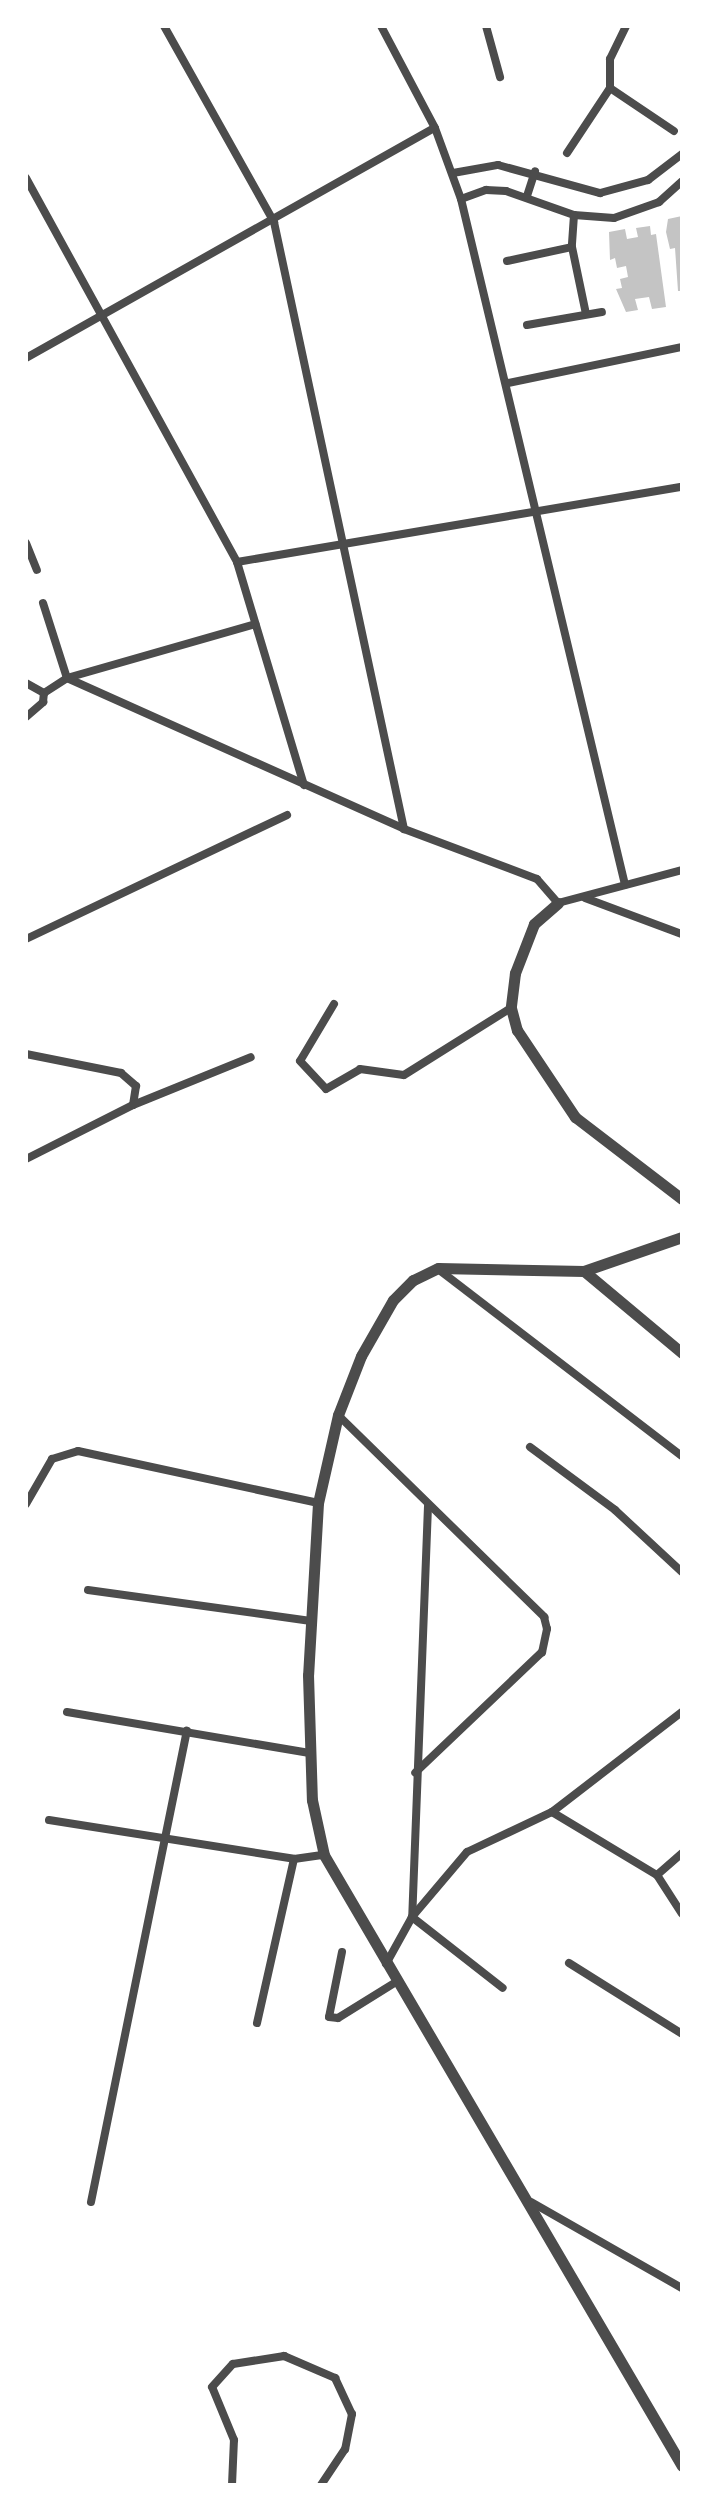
<!DOCTYPE html>
<html>
<head>
<meta charset="utf-8">
<style>
	body { margin:0 }
	#map { position:relative; width:708px; height:2511px; overflow:hidden; background:#fff; font-family:"Source Sans 3",sans-serif }
	div>[style] { position:absolute }
	.building>* { inset:0; background:#c4c4c4 }
	.minor>* { height:8px; margin:-4px; padding:0 4px; transform-origin:4px; border-radius:4px; background:#4c4c4c }
	.tertiary>* { height:11px; margin:-5.5px; padding:0 5.5px; transform-origin:5.5px; border-radius:5.5px; background:#4c4c4c }
	span { translate:-50% -50%; white-space:nowrap; text-align:center; line-height:1.15; -webkit-text-stroke:8px #fff; paint-order:stroke }
	.frame { position:absolute; inset:0; border:28px solid #fff; pointer-events:none }
</style>
</head>
<body>
<div id="map">
	<div class="building">
		<i style="clip-path:polygon(682px 216px,682px 291px,678px 291px,675px 248px,670px 249px,666px 232px,668px 219px)"></i>
		<i style="clip-path:polygon(650px 226px,651px 235px,656px 234px,666px 307px,652px 309px,649px 297px,635px 299px,638px 310px,626px 312px,616px 289px,622px 288px,620px 279px,628px 277px,626px 266px,617px 268px,615px 258px,610px 260px,609px 232px,625px 229px,627px 239px,638px 237px,636px 228px)"></i>
	</div>
	<div class="minor">
		<i style="left:164px;top:26px;width:225px;rotate:60.7deg"></i>
		<i style="left:274px;top:222px;width:621px;rotate:77.91deg"></i>
		<i style="left:381px;top:26px;width:115px;rotate:62.1deg"></i>
		<i style="left:435px;top:128px;width:76px;rotate:69.9deg"></i>
		<i style="left:461px;top:199px;width:705px;rotate:76.55deg"></i>
		<i style="left:486px;top:26px;width:53px;rotate:74.6deg"></i>
		<i style="left:610px;top:88px;width:77px;rotate:33.9deg"></i>
		<i style="left:567px;top:153px;width:78px;rotate:-56.5deg"></i>
		<i style="left:610px;top:88px;width:29px;rotate:-90deg"></i>
		<i style="left:610px;top:59px;width:37px;rotate:-64deg"></i>
		<i style="left:453px;top:173px;width:46px;rotate:-10.1deg"></i>
		<i style="left:498px;top:165px;width:106px;rotate:15.4deg"></i>
		<i style="left:600px;top:193px;width:50px;rotate:-15.2deg"></i>
		<i style="left:648px;top:180px;width:43px;rotate:-37.4deg"></i>
		<i style="left:26px;top:178px;width:438px;rotate:61.2deg"></i>
		<i style="left:237px;top:562px;width:233px;rotate:73.3deg"></i>
		<i style="left:527px;top:196px;width:26px;rotate:-72deg"></i>
		<i style="left:461px;top:199px;width:27px;rotate:-20deg"></i>
		<i style="left:486px;top:190px;width:20px;rotate:3deg"></i>
		<i style="left:506px;top:191px;width:72px;rotate:19.4deg"></i>
		<i style="left:574px;top:215px;width:40px;rotate:4.3deg"></i>
		<i style="left:614px;top:218px;width:48px;rotate:-19.6deg"></i>
		<i style="left:659px;top:202px;width:31px;rotate:-42deg"></i>
		<i style="left:574px;top:215px;width:32px;rotate:94deg"></i>
		<i style="left:572px;top:247px;width:68px;rotate:78.2deg"></i>
		<i style="left:507px;top:261px;width:66px;rotate:-12.2deg"></i>
		<i style="left:527px;top:325px;width:76px;rotate:-9.8deg"></i>
		<i style="left:26px;top:358px;width:469px;rotate:-29.4deg"></i>
		<i style="left:508px;top:383px;width:178px;rotate:-11.7deg"></i>
		<i style="left:26px;top:543px;width:29px;rotate:68deg"></i>
		<i style="left:237px;top:562px;width:451px;rotate:-9.6deg"></i>
		<i style="left:43px;top:603px;width:79px;rotate:72.3deg"></i>
		<i style="left:67px;top:678px;width:369px;rotate:24.1deg"></i>
		<i style="left:404px;top:829px;width:142px;rotate:20.6deg"></i>
		<i style="left:537px;top:879px;width:32px;rotate:49deg"></i>
		<i style="left:558px;top:903px;width:128px;rotate:-14.9deg"></i>
		<i style="left:26px;top:683px;width:21px;rotate:29deg"></i>
		<i style="left:26px;top:717px;width:23px;rotate:-41deg"></i>
		<i style="left:43px;top:702px;width:9px;rotate:-84deg"></i>
		<i style="left:44px;top:693px;width:27px;rotate:-33deg"></i>
		<i style="left:67px;top:678px;width:196px;rotate:-16deg"></i>
		<i style="left:585px;top:898px;width:103px;rotate:20.4deg"></i>
		<i style="left:26px;top:939px;width:289px;rotate:-25.4deg"></i>
		<i style="left:334px;top:1004px;width:66px;rotate:120.8deg"></i>
		<i style="left:300px;top:1061px;width:38px;rotate:47deg"></i>
		<i style="left:326px;top:1089px;width:39px;rotate:-30deg"></i>
		<i style="left:360px;top:1069px;width:44px;rotate:7.8deg"></i>
		<i style="left:404px;top:1075px;width:126px;rotate:-32.1deg"></i>
		<i style="left:26px;top:1054px;width:97px;rotate:11.3deg"></i>
		<i style="left:121px;top:1073px;width:20px;rotate:41deg"></i>
		<i style="left:136px;top:1086px;width:19px;rotate:99deg"></i>
		<i style="left:26px;top:1159px;width:120px;rotate:-26.8deg"></i>
		<i style="left:133px;top:1105px;width:127px;rotate:-22.1deg"></i>
		<i style="left:438px;top:1269px;width:307px;rotate:37.5deg"></i>
		<i style="left:338px;top:1415px;width:289px;rotate:44.4deg"></i>
		<i style="left:544px;top:1617px;width:12px;rotate:76deg"></i>
		<i style="left:547px;top:1629px;width:24px;rotate:102deg"></i>
		<i style="left:542px;top:1652px;width:175px;rotate:136.4deg"></i>
		<i style="left:530px;top:1447px;width:106px;rotate:36.5deg"></i>
		<i style="left:615px;top:1510px;width:91px;rotate:42.8deg"></i>
		<i style="left:26px;top:1504px;width:52px;rotate:-60deg"></i>
		<i style="left:52px;top:1459px;width:27px;rotate:-17deg"></i>
		<i style="left:78px;top:1451px;width:246px;rotate:12.2deg"></i>
		<i style="left:428px;top:1506px;width:411px;rotate:92.2deg"></i>
		<i style="left:412px;top:1917px;width:115px;rotate:38deg"></i>
		<i style="left:88px;top:1590px;width:225px;rotate:7.9deg"></i>
		<i style="left:67px;top:1712px;width:246px;rotate:9.6deg"></i>
		<i style="left:552px;top:1812px;width:122px;rotate:31deg"></i>
		<i style="left:657px;top:1875px;width:46px;rotate:57.3deg"></i>
		<i style="left:49px;top:1820px;width:248px;rotate:9deg"></i>
		<i style="left:294px;top:1859px;width:30px;rotate:-8deg"></i>
		<i style="left:657px;top:1875px;width:33px;rotate:-41deg"></i>
		<i style="left:342px;top:1952px;width:66px;rotate:101.3deg"></i>
		<i style="left:329px;top:2017px;width:9px;rotate:6deg"></i>
		<i style="left:338px;top:2018px;width:68px;rotate:-31.8deg"></i>
		<i style="left:569px;top:1963px;width:133px;rotate:32.1deg"></i>
		<i style="left:386px;top:1964px;width:54px;rotate:-61deg"></i>
		<i style="left:412px;top:1917px;width:85px;rotate:-49.8deg"></i>
		<i style="left:467px;top:1852px;width:94px;rotate:-25.2deg"></i>
		<i style="left:552px;top:1812px;width:164px;rotate:-37.6deg"></i>
		<i style="left:257px;top:2023px;width:168px;rotate:-77.3deg"></i>
		<i style="left:91px;top:2202px;width:481px;rotate:-78.5deg"></i>
		<i style="left:531px;top:2202px;width:174px;rotate:29.7deg"></i>
		<i style="left:232px;top:2485px;width:45px;rotate:-87.5deg"></i>
		<i style="left:234px;top:2440px;width:57px;rotate:-112.5deg"></i>
		<i style="left:212px;top:2387px;width:31px;rotate:-48deg"></i>
		<i style="left:233px;top:2364px;width:52px;rotate:-8.9deg"></i>
		<i style="left:284px;top:2356px;width:56px;rotate:23.3deg"></i>
		<i style="left:335px;top:2378px;width:40px;rotate:65deg"></i>
		<i style="left:352px;top:2414px;width:36px;rotate:101deg"></i>
		<i style="left:345px;top:2449px;width:43px;rotate:123.7deg"></i>
	</div>
	<div class="tertiary">
		<i style="left:558px;top:903px;width:32px;rotate:139deg"></i>
		<i style="left:534px;top:924px;width:53px;rotate:111.2deg"></i>
		<i style="left:515px;top:973px;width:35px;rotate:97deg"></i>
		<i style="left:511px;top:1008px;width:23px;rotate:75deg"></i>
		<i style="left:517px;top:1030px;width:105px;rotate:56.3deg"></i>
		<i style="left:575px;top:1117px;width:135px;rotate:37.5deg"></i>
		<i style="left:682px;top:1237px;width:104px;rotate:160.9deg"></i>
		<i style="left:584px;top:1271px;width:146px;rotate:-178.8deg"></i>
		<i style="left:438px;top:1268px;width:28px;rotate:154deg"></i>
		<i style="left:413px;top:1280px;width:28px;rotate:135deg"></i>
		<i style="left:393px;top:1300px;width:64px;rotate:119.7deg"></i>
		<i style="left:361px;top:1356px;width:63px;rotate:111.3deg"></i>
		<i style="left:338px;top:1415px;width:90px;rotate:102.8deg"></i>
		<i style="left:318px;top:1503px;width:172px;rotate:93.3deg"></i>
		<i style="left:308px;top:1675px;width:125px;rotate:88.2deg"></i>
		<i style="left:312px;top:1800px;width:56px;rotate:77.7deg"></i>
		<i style="left:324px;top:1855px;width:708px;rotate:59.63deg"></i>
		<i style="left:584px;top:1271px;width:128px;rotate:39.9deg"></i>
	</div>
	<div class="frame"></div>
</div>
</body>
</html>
